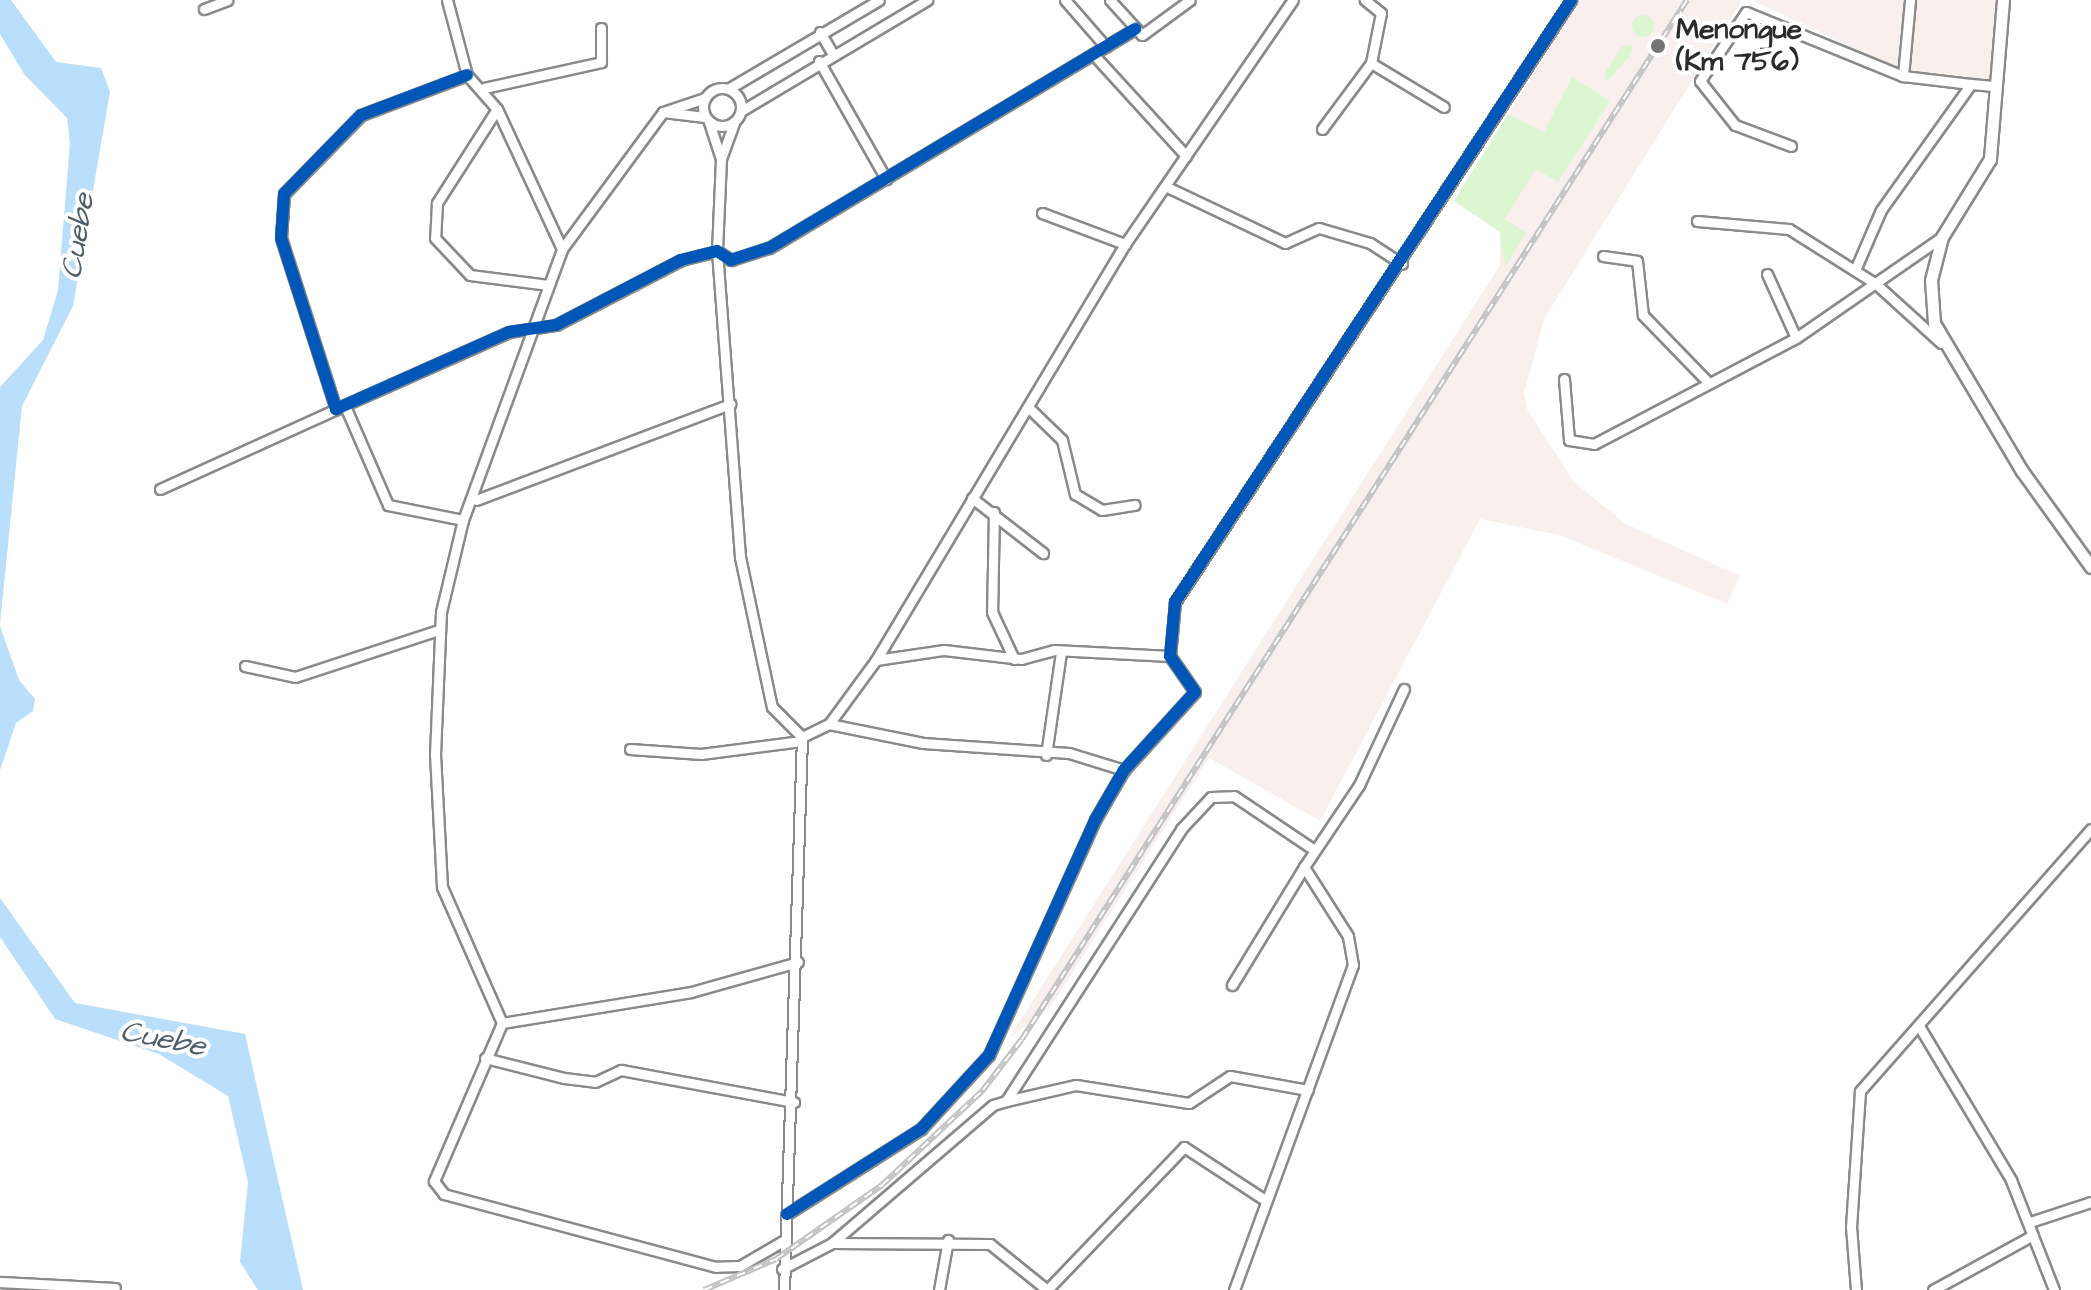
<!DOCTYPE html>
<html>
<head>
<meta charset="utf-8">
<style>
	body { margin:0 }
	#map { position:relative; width:2091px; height:1290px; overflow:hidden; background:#fff; font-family:"Architects Daughter",sans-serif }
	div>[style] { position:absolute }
	.built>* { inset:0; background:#f9f0ed }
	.green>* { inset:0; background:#dcf6d1 }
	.round { border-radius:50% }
	.water>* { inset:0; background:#b9dffc }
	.roads { filter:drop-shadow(2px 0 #8a8a8a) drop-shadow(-2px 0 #8a8a8a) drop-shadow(0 2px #8a8a8a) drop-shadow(0 -2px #8a8a8a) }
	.minor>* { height:9px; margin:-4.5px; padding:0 4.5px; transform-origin:4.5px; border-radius:4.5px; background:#fff }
	.minor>.ring { margin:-4.5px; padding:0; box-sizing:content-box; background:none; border:9px solid #fff; border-radius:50% }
	.tertiary>* { height:11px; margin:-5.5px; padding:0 5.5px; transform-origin:5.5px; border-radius:5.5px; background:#fff }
	.rail>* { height:6px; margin-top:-3px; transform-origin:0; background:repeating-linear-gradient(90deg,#fff 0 9px,#c2c2c2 0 18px); box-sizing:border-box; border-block:2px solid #c2c2c2 }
	.cycleway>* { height:12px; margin:-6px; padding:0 6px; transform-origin:6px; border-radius:6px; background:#0057b8 }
	.dots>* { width:22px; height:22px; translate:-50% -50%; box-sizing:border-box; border:4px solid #fff; border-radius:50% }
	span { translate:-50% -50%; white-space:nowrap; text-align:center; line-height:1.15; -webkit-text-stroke:8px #fff; paint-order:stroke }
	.poi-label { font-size:28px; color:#2b2b2b; font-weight:700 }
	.left { translate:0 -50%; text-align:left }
	.water-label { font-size:30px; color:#4d5d69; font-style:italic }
</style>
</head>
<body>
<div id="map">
	<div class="built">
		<i style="clip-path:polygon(1580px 0,1742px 0,1544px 319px,1524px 393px,1527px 409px,1574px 482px,1626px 524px,1740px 576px,1727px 604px,1559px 535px,1480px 519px,1320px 821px,1209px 758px,1051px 1006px,1009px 1038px,1500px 265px,1500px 232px,1454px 201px)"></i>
		<i style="clip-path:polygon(1752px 0,1996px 0,1990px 80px,1899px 70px)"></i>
	</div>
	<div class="green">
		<i class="round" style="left:1632px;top:15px;width:22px;height:22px"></i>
		<i style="clip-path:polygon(1631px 45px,1633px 52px,1607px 82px,1604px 74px,1622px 46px)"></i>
		<i style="clip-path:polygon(1572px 77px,1610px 101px,1558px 182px,1536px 169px,1505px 219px,1526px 233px,1505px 267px,1500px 232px,1454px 201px,1508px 114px,1544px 132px)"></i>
	</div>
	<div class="water">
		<i style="clip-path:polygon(0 0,11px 0,56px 62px,101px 68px,110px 92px,73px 306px,22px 406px,0 624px,0 387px,43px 340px,58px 290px,70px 143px,67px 118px,24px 74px,0 34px)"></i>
		<i style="clip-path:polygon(0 626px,19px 680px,35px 699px,33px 711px,16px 723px,0 770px)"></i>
		<i style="clip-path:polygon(0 898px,75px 1003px,245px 1034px,303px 1290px,258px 1290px,240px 1262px,248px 1182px,228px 1096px,159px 1054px,55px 1019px,0 937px)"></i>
	</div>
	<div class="roads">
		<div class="minor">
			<i style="left:447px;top:0;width:78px;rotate:75.1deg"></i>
			<i style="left:467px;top:75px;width:45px;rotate:48.6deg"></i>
			<i style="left:497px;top:109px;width:154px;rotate:65.1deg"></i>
			<i style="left:1065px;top:0;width:62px;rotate:48.9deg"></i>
			<i style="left:1110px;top:0;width:47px;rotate:47.6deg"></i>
			<i style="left:1142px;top:35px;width:59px;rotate:-36.1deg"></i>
			<i style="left:204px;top:9px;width:25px;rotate:-21deg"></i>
			<i style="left:820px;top:32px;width:24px;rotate:60deg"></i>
			<i style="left:1093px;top:54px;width:138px;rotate:47.6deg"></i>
			<i style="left:819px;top:61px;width:136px;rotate:60.4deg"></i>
			<i style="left:1371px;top:63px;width:85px;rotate:31.1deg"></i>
			<i style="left:467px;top:75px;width:113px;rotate:159.3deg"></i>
			<i style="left:361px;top:115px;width:110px;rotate:134.3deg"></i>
			<i style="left:284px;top:194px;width:44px;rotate:93.9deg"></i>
			<i style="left:281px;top:238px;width:180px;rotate:72.2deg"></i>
			<i style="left:336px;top:409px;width:189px;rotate:-24deg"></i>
			<i style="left:509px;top:332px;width:48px;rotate:-8.5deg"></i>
			<i style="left:556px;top:325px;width:141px;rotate:-27.5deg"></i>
			<i style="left:681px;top:260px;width:37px;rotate:-14deg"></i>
			<i style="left:717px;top:251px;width:17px;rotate:33deg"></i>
			<i style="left:731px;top:260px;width:40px;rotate:-18deg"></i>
			<i style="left:769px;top:248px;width:427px;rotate:-30.9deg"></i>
			<i style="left:1903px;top:76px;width:76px;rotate:-84.7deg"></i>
			<i class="ring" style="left:703px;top:88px;width:29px;height:29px"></i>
			<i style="left:484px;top:88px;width:120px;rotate:-12.5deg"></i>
			<i style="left:601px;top:62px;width:34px;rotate:-90deg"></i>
			<i style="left:728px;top:89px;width:175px;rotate:-30.5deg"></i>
			<i style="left:497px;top:109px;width:112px;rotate:122.6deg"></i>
			<i style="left:437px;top:203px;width:35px;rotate:93deg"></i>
			<i style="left:435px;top:238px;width:51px;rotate:46.6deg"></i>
			<i style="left:470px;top:275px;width:79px;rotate:7.3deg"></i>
			<i style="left:741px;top:111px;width:217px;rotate:-30.8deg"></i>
			<i style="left:663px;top:112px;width:42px;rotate:6.8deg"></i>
			<i style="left:709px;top:122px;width:39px;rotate:72deg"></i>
			<i style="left:734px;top:123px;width:38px;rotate:110deg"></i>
			<i style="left:721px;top:159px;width:92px;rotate:92.5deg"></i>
			<i style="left:717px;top:251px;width:307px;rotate:85.7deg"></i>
			<i style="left:740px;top:557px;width:153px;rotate:78deg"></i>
			<i style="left:772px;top:707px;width:42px;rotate:45deg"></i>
			<i style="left:802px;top:737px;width:553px;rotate:91.86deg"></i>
			<i style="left:1322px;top:129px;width:82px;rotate:-53.4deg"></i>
			<i style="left:1371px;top:63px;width:51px;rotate:-78.7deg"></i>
			<i style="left:1381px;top:13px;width:21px;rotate:-141deg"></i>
			<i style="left:1791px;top:146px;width:60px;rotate:-159.4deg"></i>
			<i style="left:1735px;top:125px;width:56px;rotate:-128.5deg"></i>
			<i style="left:1700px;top:81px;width:83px;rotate:-56.3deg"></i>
			<i style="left:1746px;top:12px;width:170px;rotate:22.2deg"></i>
			<i style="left:1903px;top:76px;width:68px;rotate:6.7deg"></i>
			<i style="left:1165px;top:186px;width:133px;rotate:25.4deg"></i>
			<i style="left:1285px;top:243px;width:37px;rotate:-24deg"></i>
			<i style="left:1319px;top:228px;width:53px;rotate:16.4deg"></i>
			<i style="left:1370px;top:243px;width:38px;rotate:33deg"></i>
			<i style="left:1042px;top:213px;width:89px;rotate:20.5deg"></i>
			<i style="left:1697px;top:221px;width:92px;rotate:5deg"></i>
			<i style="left:1789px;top:229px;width:103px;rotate:32.3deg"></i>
			<i style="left:1876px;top:284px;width:88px;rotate:42.2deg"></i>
			<i style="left:1603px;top:256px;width:34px;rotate:8deg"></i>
			<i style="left:1637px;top:261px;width:54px;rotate:83.7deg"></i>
			<i style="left:1643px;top:315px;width:92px;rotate:45.9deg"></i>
			<i style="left:1855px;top:270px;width:65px;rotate:-66.6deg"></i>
			<i style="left:1881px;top:210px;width:155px;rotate:-54.5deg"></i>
			<i style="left:1971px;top:84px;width:25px;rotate:5deg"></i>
			<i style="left:1767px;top:274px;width:70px;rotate:65.6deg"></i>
			<i style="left:1564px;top:379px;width:61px;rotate:85.3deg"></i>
			<i style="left:1569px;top:440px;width:25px;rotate:9deg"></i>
			<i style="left:1594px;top:444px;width:228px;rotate:-27.7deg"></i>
			<i style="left:1796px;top:338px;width:178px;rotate:-34.7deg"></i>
			<i style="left:1028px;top:407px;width:47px;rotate:44.1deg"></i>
			<i style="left:1062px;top:440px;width:56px;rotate:76.5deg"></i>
			<i style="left:1075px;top:494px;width:31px;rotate:31deg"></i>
			<i style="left:1102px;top:510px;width:33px;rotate:-9deg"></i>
			<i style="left:339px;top:408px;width:6px;rotate:-18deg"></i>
			<i style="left:345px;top:406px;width:108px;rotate:66.5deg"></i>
			<i style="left:388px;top:505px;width:76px;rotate:11.3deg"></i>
			<i style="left:160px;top:489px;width:199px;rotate:-24.4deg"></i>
			<i style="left:972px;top:498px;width:90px;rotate:37.8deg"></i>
			<i style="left:476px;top:500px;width:272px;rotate:-20.7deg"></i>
			<i style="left:994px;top:512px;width:100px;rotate:91.1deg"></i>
			<i style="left:992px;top:612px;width:52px;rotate:64.9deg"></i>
			<i style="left:876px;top:660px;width:69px;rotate:-8.4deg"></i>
			<i style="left:944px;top:650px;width:78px;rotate:6.7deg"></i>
			<i style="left:1021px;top:659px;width:34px;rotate:-15deg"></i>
			<i style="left:1054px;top:650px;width:116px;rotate:3deg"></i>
			<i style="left:245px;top:666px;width:51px;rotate:12.4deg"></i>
			<i style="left:295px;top:677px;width:151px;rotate:-18.1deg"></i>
			<i style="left:829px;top:724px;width:96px;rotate:11.4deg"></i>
			<i style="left:923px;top:743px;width:146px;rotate:3.9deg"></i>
			<i style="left:1069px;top:753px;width:58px;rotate:17.2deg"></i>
			<i style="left:802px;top:737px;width:30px;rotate:-26deg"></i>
			<i style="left:829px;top:724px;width:79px;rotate:-53.7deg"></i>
			<i style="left:876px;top:660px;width:485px;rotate:-59.1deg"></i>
			<i style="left:1125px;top:244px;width:296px;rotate:-55.5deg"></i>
			<i style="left:630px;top:749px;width:71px;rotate:4deg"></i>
			<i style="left:701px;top:754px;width:101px;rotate:-7.4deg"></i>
			<i style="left:1046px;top:755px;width:104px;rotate:-81.7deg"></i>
			<i style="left:1232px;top:985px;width:138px;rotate:-58.6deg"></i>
			<i style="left:502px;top:1023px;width:149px;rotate:-113.8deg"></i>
			<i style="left:442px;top:887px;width:132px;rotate:-93deg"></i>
			<i style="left:435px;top:755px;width:143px;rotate:-87.6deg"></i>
			<i style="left:441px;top:612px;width:95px;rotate:-76.6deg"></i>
			<i style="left:463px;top:520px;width:289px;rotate:-69.9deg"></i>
			<i style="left:562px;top:249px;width:170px;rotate:-53.6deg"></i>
			<i style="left:663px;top:112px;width:44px;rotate:-18.4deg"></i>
			<i style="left:1919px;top:1026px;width:179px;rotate:59.1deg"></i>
			<i style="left:2011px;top:1180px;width:118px;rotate:68.6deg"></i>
			<i style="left:485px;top:1058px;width:81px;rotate:14.2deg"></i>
			<i style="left:564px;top:1078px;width:31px;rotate:7deg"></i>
			<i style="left:595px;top:1082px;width:29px;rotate:-25deg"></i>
			<i style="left:621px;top:1070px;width:176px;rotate:10.5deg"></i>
			<i style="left:1006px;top:1101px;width:72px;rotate:-12.9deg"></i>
			<i style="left:1076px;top:1085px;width:114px;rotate:9.1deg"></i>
			<i style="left:1189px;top:1103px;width:49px;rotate:-33.4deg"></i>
			<i style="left:1230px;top:1076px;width:79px;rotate:10.2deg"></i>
			<i style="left:787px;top:1214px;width:159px;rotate:-32.4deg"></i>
			<i style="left:921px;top:1129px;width:100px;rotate:-47.4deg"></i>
			<i style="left:989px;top:1055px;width:258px;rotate:-65.7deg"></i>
			<i style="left:1095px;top:820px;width:58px;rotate:-59.9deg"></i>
			<i style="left:1124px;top:770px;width:105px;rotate:-47.7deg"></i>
			<i style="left:1195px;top:692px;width:44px;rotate:-124.8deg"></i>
			<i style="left:1170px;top:656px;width:54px;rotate:-84.7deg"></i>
			<i style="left:1175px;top:602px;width:721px;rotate:-56.66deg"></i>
			<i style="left:2030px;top:1222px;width:64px;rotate:-18.2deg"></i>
			<i style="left:783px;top:1241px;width:50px;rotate:149.8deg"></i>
			<i style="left:740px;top:1266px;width:24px;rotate:178deg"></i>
			<i style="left:716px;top:1267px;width:282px;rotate:-165deg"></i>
			<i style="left:444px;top:1194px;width:16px;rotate:-128deg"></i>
			<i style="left:434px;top:1181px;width:172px;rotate:-66.7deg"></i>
			<i style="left:502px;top:1023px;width:192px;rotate:-9.3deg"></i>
			<i style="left:691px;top:992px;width:111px;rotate:-15.7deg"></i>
			<i style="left:832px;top:1243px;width:158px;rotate:0.4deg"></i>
			<i style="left:990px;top:1244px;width:73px;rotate:38.9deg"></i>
			<i style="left:782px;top:1269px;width:56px;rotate:-27.5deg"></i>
			<i style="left:832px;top:1243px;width:212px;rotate:-40.6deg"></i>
			<i style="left:993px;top:1105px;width:14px;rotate:-17deg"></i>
			<i style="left:1006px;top:1101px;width:323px;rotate:-57.2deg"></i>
			<i style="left:1181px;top:829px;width:44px;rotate:-46.8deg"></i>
			<i style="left:1211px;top:797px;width:23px;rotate:-2deg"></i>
			<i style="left:1234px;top:796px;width:95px;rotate:33.9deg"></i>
			<i style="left:0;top:1282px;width:115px;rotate:3deg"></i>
			<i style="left:939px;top:1290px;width:51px;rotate:-79.8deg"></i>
			<i style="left:1047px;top:1290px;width:198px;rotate:-46.2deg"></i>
			<i style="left:1184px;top:1147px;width:97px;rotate:33.2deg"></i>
			<i style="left:1234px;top:1290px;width:346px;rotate:-69.9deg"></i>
			<i style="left:1353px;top:965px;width:29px;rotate:-100deg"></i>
			<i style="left:1348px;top:936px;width:82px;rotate:-122.5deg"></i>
			<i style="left:1304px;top:867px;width:99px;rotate:-56.1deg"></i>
			<i style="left:1359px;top:785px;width:106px;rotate:-64.9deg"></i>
			<i style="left:1856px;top:1290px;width:63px;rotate:-94.5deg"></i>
			<i style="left:1851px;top:1227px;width:136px;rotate:-86.2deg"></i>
			<i style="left:1860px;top:1091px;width:349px;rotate:-48.6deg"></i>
			<i style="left:1933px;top:1290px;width:114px;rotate:-28.8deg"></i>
		</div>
		<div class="tertiary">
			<i style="left:2003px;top:0;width:160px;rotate:94.7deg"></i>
			<i style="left:1990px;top:159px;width:92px;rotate:121.6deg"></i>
			<i style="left:1942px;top:237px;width:44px;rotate:104.3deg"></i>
			<i style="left:1931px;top:280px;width:43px;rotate:86deg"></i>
			<i style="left:1934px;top:323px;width:172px;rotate:59.3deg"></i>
			<i style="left:2022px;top:471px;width:118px;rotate:54.3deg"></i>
		</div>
	</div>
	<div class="rail">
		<i style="left:704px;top:1290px;width:78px;rotate:-23.3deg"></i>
		<i style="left:776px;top:1259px;width:129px;rotate:-34.9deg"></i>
		<i style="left:882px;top:1185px;width:139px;rotate:-43.2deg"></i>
		<i style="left:983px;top:1090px;width:64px;rotate:-52.6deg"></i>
		<i style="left:1022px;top:1039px;width:1234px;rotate:-57.38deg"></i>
	</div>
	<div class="cycleway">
		<i style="left:467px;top:75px;width:113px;rotate:159.3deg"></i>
		<i style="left:361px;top:115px;width:110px;rotate:134.3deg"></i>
		<i style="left:284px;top:194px;width:44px;rotate:93.9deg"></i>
		<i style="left:281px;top:238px;width:180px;rotate:72.2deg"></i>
		<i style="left:336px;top:409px;width:189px;rotate:-24deg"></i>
		<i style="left:509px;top:332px;width:48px;rotate:-8.5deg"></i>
		<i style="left:556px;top:325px;width:141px;rotate:-27.5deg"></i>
		<i style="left:681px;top:260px;width:37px;rotate:-14deg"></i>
		<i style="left:717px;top:251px;width:17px;rotate:33deg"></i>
		<i style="left:731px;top:260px;width:40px;rotate:-18deg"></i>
		<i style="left:769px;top:248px;width:427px;rotate:-30.9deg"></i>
		<i style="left:787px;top:1214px;width:159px;rotate:-32.4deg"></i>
		<i style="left:921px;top:1129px;width:100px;rotate:-47.4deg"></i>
		<i style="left:989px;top:1055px;width:258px;rotate:-65.7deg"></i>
		<i style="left:1095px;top:820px;width:58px;rotate:-59.9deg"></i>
		<i style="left:1124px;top:770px;width:105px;rotate:-47.7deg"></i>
		<i style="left:1195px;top:692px;width:44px;rotate:-124.8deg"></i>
		<i style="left:1170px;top:656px;width:54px;rotate:-84.7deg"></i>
		<i style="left:1175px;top:602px;width:721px;rotate:-56.66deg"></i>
	</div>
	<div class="dots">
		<i style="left:1658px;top:46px;background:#757575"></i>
	</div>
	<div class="poi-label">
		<span class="left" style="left:1676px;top:46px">Menongue<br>(Km 756)</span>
	</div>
	<div class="water-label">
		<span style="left:78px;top:236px;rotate:-81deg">Cuebe</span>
		<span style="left:163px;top:1039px;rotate:11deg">Cuebe</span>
	</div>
</div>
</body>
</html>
